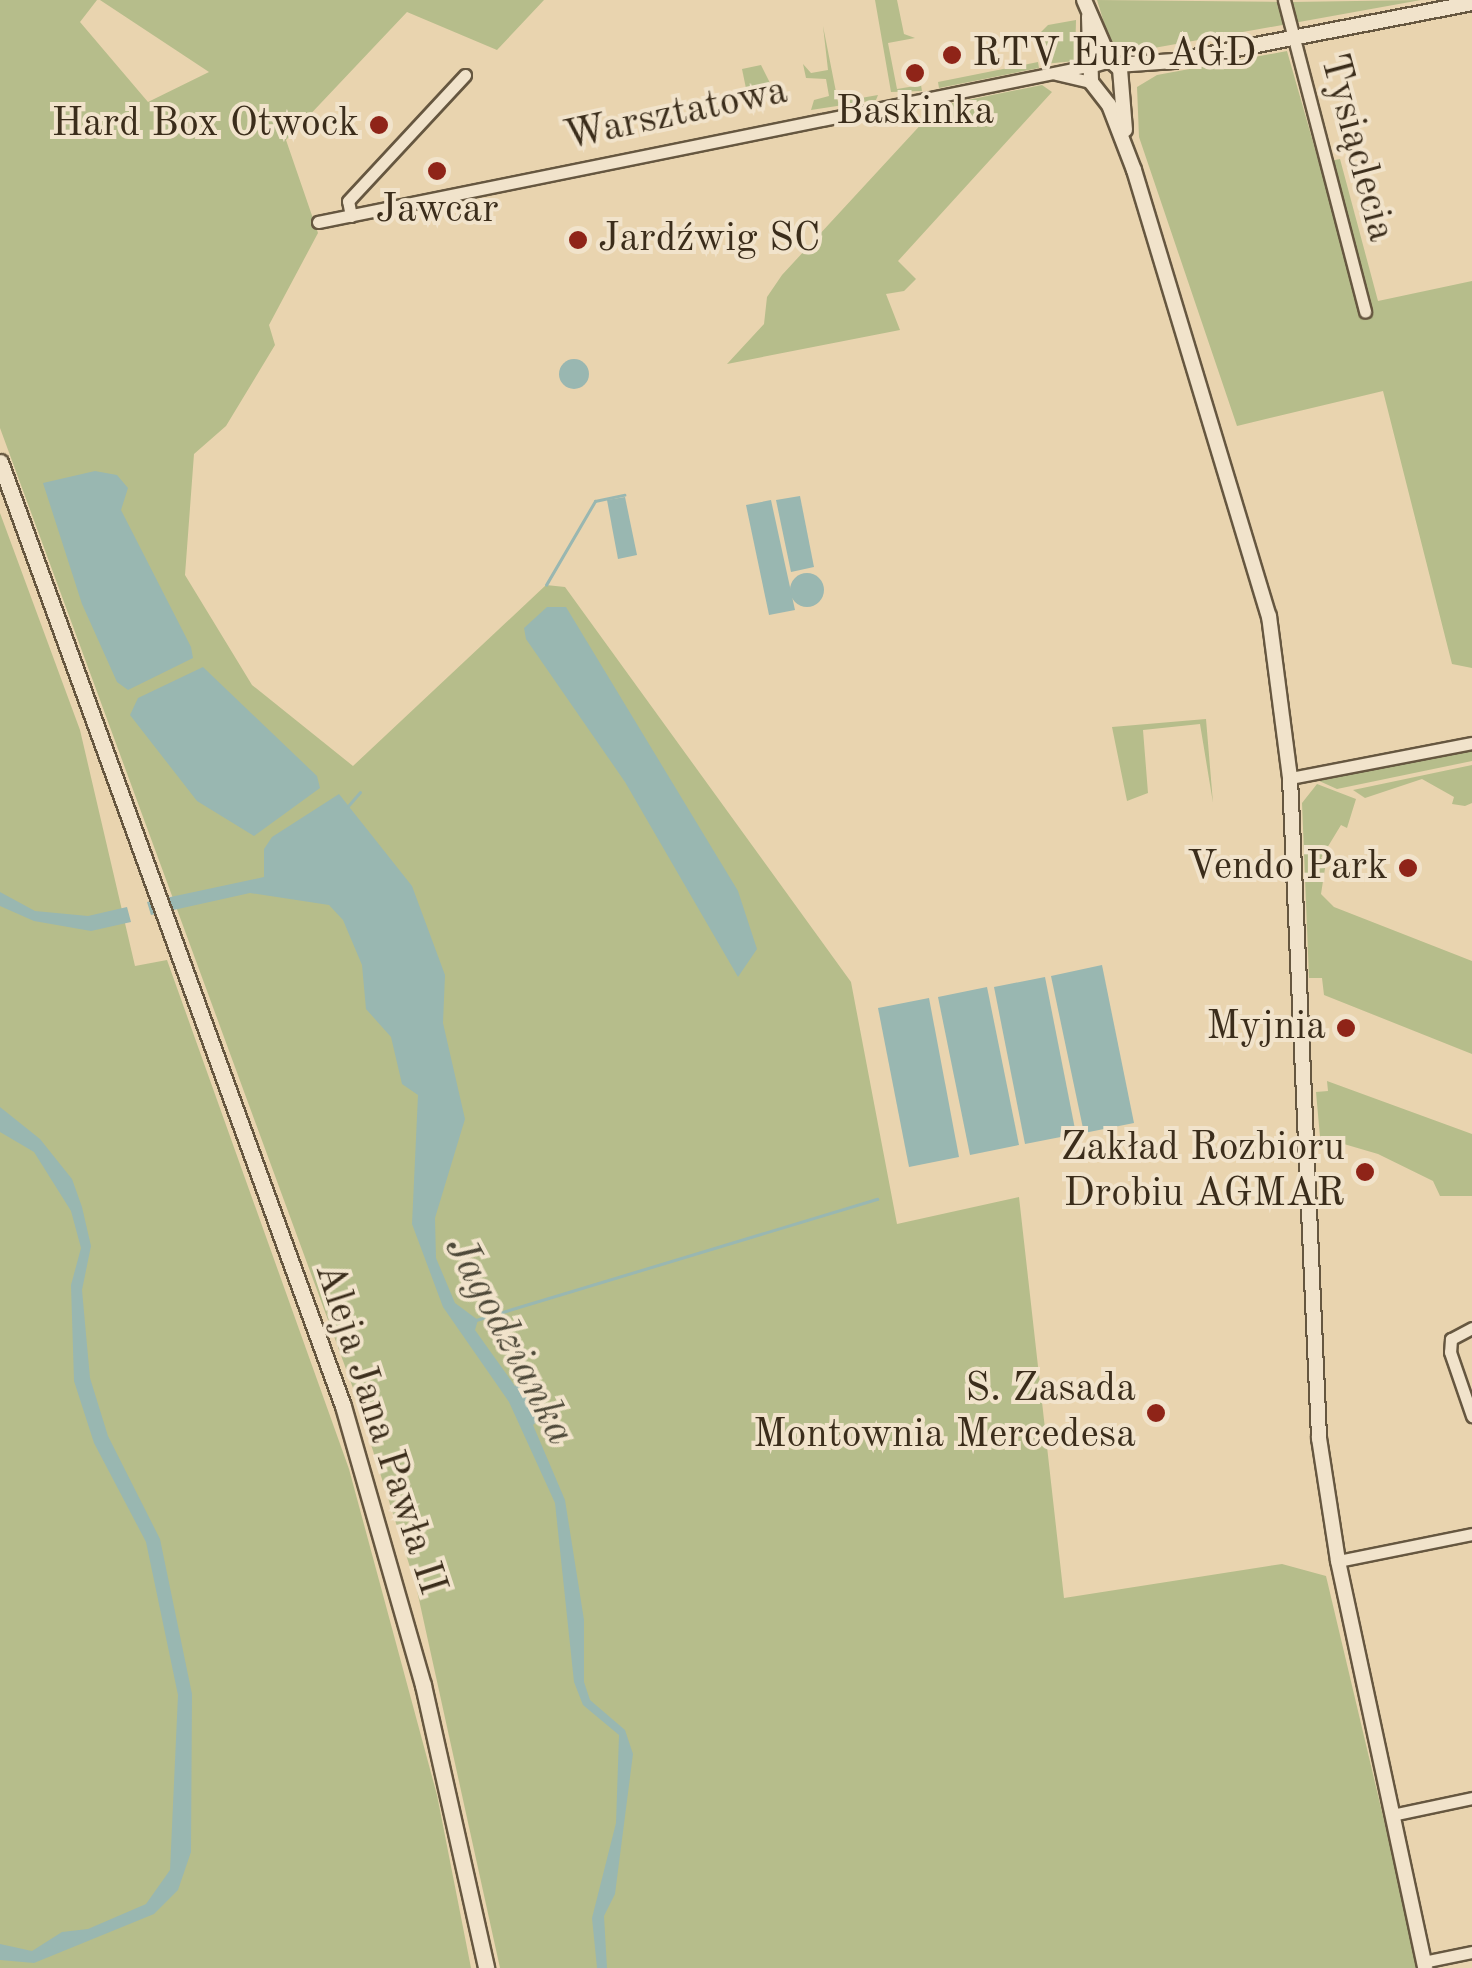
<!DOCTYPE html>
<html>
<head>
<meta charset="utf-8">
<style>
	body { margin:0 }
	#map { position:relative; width:1472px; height:1968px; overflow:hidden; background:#e9d4af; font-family:"Old Standard TT",serif }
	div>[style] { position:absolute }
	.green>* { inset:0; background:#b6bd8b }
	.water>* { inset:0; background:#99b7b1 }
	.round { border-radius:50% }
	.stream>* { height:2.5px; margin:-1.25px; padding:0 1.25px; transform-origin:1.25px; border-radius:1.25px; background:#99b7b1 }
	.roads { filter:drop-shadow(2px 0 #665740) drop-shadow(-2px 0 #665740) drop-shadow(0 2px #665740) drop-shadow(0 -2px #665740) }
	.minor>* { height:11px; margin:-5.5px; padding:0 5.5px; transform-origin:5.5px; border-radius:5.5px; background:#f1e3cb }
	.tertiary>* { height:14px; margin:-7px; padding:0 7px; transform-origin:7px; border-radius:7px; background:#f1e3cb }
	.secondary>* { height:15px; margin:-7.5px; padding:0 7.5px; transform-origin:7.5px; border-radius:7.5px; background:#f1e3cb }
	.dots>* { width:28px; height:28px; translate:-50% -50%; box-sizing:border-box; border:5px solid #f1e3cb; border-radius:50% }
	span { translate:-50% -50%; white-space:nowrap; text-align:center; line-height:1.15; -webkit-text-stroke:8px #f1e3cb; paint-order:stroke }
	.poi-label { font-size:40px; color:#3b2d1b }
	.left { translate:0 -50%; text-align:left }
	.right { translate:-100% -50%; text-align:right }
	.street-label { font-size:40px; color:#3b2d1b }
	.water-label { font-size:42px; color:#4e4939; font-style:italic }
</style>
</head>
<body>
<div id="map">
	<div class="green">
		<i style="clip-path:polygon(0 0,97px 0,80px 22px,148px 102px,209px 72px,100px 0,544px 0,497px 50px,407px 12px,286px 140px,318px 233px,269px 325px,275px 345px,226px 426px,194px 454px,185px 575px,252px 685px,353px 766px,546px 585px,565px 587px,851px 982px,897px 1224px,1019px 1197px,1064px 1598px,1282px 1564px,1326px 1576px,1419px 1968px,500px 1968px,416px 1586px,353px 1388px,0 428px)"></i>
		<i style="clip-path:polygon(875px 0,897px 0,904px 34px,915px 38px,888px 43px,897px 89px,921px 85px,922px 91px,891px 92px)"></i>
		<i style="clip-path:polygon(1097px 0,1291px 2px,1421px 0,1126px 53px,1109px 39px)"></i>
		<i style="clip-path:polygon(1076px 20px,1075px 61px,1044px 64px,1039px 34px,1048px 25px)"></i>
		<i style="clip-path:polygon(823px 26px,838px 102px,878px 95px,876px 100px,811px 110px,814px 100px,829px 96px,826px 79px,806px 78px,803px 64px,811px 73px,828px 70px)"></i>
		<i style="clip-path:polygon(1287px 51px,1319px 163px,1340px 159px,1378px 301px,1472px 281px,1472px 668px,1452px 664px,1383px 391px,1237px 426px,1139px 137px,1137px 87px,1157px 75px)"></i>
		<i style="clip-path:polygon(1038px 62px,1039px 68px,939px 88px,938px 82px)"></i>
		<i style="clip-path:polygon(761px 65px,775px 93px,748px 98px,742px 69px)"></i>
		<i style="clip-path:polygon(1042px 85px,1052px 92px,898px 261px,916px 279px,904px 291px,886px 294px,900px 330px,727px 364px,764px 324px,767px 297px,782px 275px,938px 106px)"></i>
		<i style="clip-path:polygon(0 513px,80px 730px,135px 966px,167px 960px,349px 1469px,437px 1795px,471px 1968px,0 1968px)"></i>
		<i style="clip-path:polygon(1206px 719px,1213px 803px,1200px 724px,1143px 730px,1148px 793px,1127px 801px,1112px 727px)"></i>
		<i style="clip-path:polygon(1472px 750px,1472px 761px,1337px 789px,1317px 780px)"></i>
		<i style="clip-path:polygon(1472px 765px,1472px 803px,1465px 806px,1452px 804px,1454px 797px,1422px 779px,1365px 798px,1353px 790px)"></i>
		<i style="clip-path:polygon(1317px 784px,1356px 799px,1347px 828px,1341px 825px,1321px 858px,1326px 862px,1321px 894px,1334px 907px,1472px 961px,1472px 1054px,1324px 995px,1322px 978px,1309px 978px,1302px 803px)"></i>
		<i style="clip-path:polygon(1327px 1081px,1472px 1134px,1472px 1196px,1440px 1196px,1433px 1181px,1378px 1154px,1320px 1137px,1316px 1092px,1328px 1091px)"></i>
	</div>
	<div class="water">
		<i class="round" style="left:559px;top:359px;width:30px;height:30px"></i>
		<i style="clip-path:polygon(95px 471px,117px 475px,128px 488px,121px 510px,191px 647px,193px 658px,128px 690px,117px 682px,82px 604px,43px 483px)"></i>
		<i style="clip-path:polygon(800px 496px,814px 567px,791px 572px,776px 500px)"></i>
		<i style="clip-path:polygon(625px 497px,637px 555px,618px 559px,607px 500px)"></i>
		<i style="clip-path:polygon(771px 500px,795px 610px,769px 615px,746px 505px)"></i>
		<i class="round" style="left:790px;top:573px;width:34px;height:34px"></i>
		<i style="clip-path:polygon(547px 607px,566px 607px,738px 891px,757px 949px,738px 977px,625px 782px,526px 639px,524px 628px)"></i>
		<i style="clip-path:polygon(203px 667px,317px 776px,320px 788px,254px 836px,197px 801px,130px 715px,138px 698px)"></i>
		<i style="clip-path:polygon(339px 794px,412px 886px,445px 975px,443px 1023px,465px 1119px,435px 1218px,436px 1258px,455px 1303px,478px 1320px,475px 1330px,515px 1386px,520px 1381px,538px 1421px,533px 1425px,565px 1500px,584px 1620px,584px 1682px,590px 1700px,625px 1730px,633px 1754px,615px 1894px,604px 1916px,607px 1968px,597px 1968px,592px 1918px,616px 1823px,619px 1735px,583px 1705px,574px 1682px,555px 1503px,509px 1402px,443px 1307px,412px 1224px,418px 1095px,402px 1084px,391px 1037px,366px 1009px,362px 965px,343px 920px,329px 905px,250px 893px,151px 915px,147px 902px,264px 877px,264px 849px,272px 837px)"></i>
		<i style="clip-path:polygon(0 892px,35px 911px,88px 916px,127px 907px,131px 922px,91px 931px,34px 921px,0 906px)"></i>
		<i style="clip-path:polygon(1102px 965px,1134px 1123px,1084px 1133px,1051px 976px)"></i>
		<i style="clip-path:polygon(1045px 977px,1076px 1134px,1025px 1144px,994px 987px)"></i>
		<i style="clip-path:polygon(987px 987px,1019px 1145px,970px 1155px,938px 997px)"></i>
		<i style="clip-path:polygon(929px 998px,959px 1157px,909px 1167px,878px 1008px)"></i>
		<i style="clip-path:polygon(0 1107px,40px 1139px,72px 1179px,82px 1207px,91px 1246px,82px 1290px,90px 1378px,108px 1436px,160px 1539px,192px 1694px,191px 1852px,178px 1890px,154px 1914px,34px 1963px,0 1960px,0 1944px,32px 1951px,62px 1932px,88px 1929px,146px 1904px,170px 1870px,178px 1695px,146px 1542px,94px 1443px,74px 1381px,71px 1285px,81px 1248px,71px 1211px,34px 1152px,0 1132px)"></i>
	</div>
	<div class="stream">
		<i style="left:546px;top:585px;width:97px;rotate:-59.7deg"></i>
		<i style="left:595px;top:501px;width:30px;rotate:-12deg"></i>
		<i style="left:348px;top:806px;width:18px;rotate:-49deg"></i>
		<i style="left:476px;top:1320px;width:419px;rotate:-16.8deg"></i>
	</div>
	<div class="roads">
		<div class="minor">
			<i style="left:1284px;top:0;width:322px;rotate:75.4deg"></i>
			<i style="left:1056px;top:74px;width:36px;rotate:13deg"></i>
			<i style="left:351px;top:216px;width:15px;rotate:-101deg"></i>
			<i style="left:348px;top:201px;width:172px;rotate:-47.1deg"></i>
			<i style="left:318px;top:222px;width:791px;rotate:-11.45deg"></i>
			<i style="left:1290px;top:778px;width:185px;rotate:-10.9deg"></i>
			<i style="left:1472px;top:1328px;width:24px;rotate:152deg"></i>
			<i style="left:1451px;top:1339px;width:13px;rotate:94deg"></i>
			<i style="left:1450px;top:1352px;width:68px;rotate:71deg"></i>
			<i style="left:1338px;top:1561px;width:137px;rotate:-11.4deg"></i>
			<i style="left:1392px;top:1815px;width:82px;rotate:-12deg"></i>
			<i style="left:1423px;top:1962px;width:50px;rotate:-11.5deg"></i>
		</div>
		<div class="tertiary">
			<i style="left:1084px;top:0;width:65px;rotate:66.6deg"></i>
			<i style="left:1089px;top:17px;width:65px;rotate:88.2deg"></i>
			<i style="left:1091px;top:82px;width:29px;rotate:52deg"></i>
			<i style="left:1109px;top:105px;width:70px;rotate:69deg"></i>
			<i style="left:1134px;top:170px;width:466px;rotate:73.2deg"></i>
			<i style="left:1269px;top:616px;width:163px;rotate:82.6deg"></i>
			<i style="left:1290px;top:778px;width:661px;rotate:87.48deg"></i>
			<i style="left:1319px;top:1438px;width:124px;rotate:81.2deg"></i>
			<i style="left:1338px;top:1561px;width:416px;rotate:77.9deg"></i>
			<i style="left:1093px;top:65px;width:18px;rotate:-16deg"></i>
			<i style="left:1110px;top:60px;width:13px;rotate:42deg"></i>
			<i style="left:1120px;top:69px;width:61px;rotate:85.3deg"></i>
			<i style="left:1117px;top:65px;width:57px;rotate:-4deg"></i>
			<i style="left:1174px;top:61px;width:304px;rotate:-11deg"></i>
		</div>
		<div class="secondary">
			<i style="left:0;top:462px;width:1004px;rotate:70.03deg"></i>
			<i style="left:343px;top:1406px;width:290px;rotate:74deg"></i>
			<i style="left:423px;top:1685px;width:290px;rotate:77.4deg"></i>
		</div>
	</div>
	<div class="dots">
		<i style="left:952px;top:55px;background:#8f2418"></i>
		<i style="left:915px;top:73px;background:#8f2418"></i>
		<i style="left:379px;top:125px;background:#8f2418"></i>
		<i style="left:437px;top:171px;background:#8f2418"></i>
		<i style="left:578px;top:240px;background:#8f2418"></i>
		<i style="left:1408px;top:868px;background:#8f2418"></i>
		<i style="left:1346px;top:1028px;background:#8f2418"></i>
		<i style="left:1365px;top:1172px;background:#8f2418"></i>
		<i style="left:1156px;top:1413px;background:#8f2418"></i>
	</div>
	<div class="poi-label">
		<span class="left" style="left:972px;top:55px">RTV Euro AGD</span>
		<span style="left:915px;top:113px">Baskinka</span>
		<span class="right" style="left:359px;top:125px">Hard Box Otwock</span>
		<span style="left:437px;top:211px">Jawcar</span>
		<span class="left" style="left:598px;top:240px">Jardźwig SC</span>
		<span class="right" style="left:1388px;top:868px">Vendo Park</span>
		<span class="right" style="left:1326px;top:1028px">Myjnia</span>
		<span class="right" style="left:1345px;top:1172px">Zakład Rozbioru<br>Drobiu AGMAR</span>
		<span class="right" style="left:1136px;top:1413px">S. Zasada<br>Montownia Mercedesa</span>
	</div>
	<div class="street-label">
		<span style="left:676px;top:115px;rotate:-12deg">Warsztatowa</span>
		<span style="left:1356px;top:148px;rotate:75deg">Tysiąclecia</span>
		<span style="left:379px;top:1429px;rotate:72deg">Aleja Jana Pawła II</span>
	</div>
	<div class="water-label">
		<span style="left:509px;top:1341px;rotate:62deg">Jagodzianka</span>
	</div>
</div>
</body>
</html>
